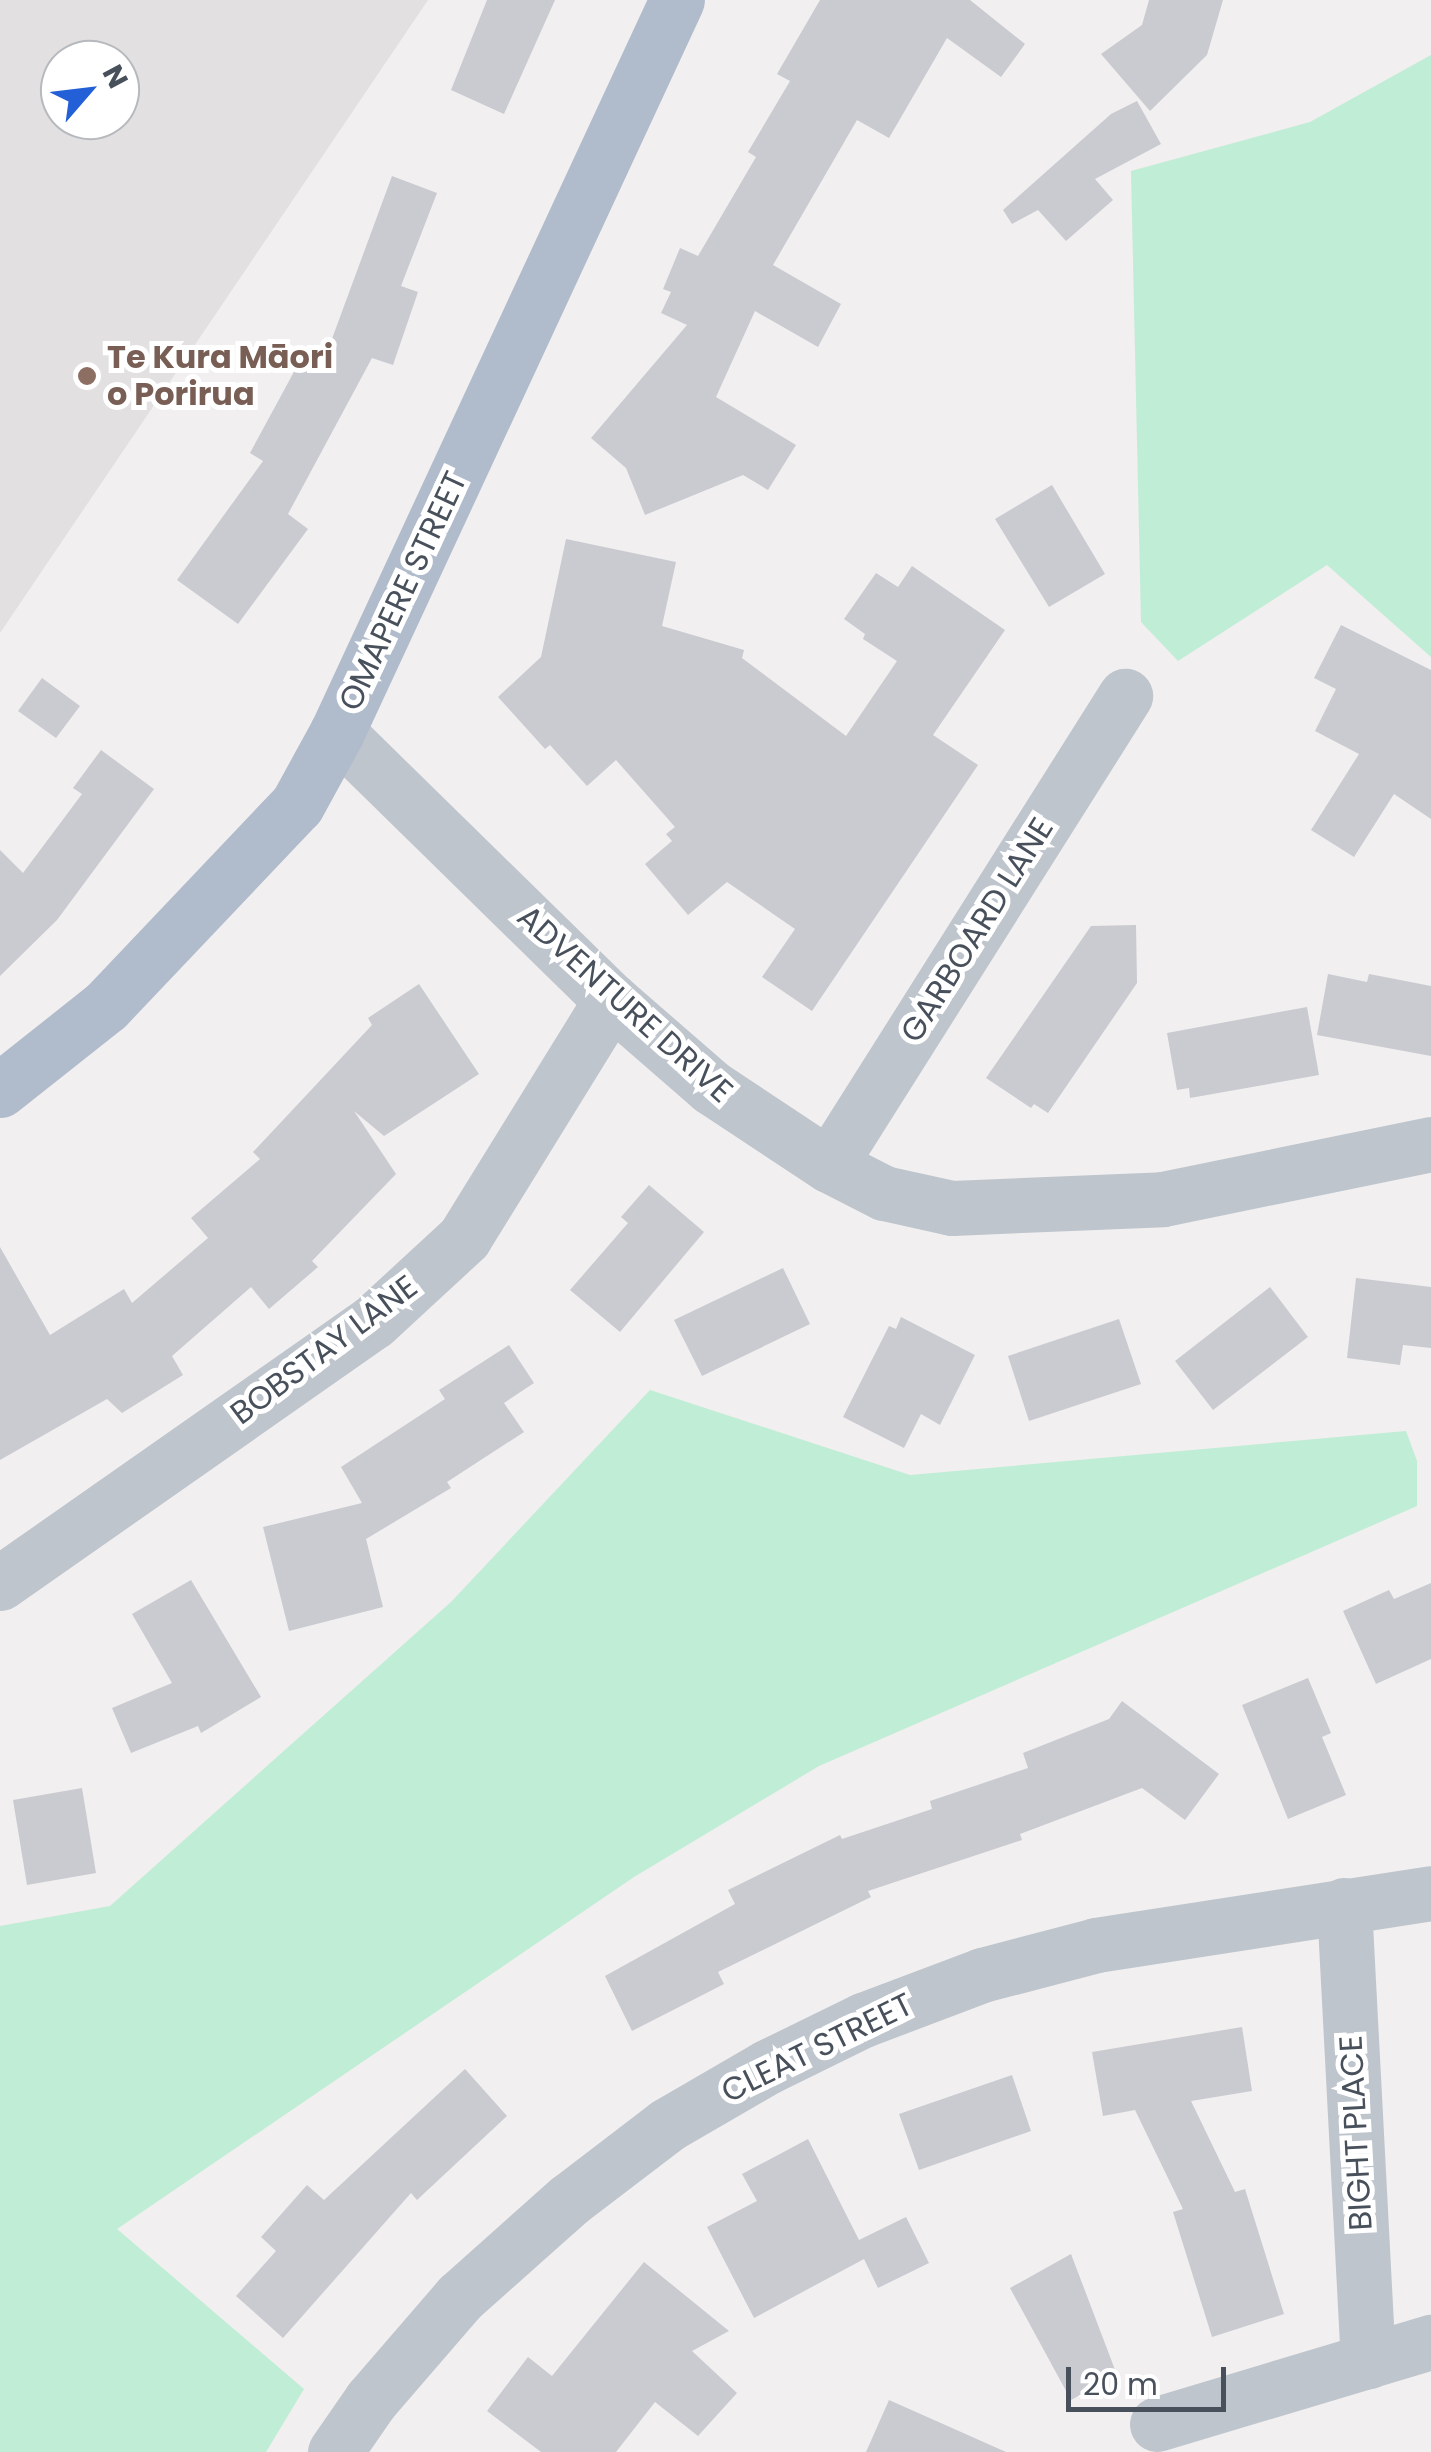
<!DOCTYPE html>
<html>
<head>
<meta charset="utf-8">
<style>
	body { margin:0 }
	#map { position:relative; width:1431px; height:2452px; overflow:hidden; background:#f1efef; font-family:Poppins,sans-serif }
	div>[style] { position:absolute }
	.education>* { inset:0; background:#e2e0e0 }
	.green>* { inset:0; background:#c0edd6 }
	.building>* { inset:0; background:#c9cbd1 }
	.minor>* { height:55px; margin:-27.5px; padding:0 27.5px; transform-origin:27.5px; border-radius:27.5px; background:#bec5cd }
	.major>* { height:55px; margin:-27.5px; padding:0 27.5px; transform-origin:27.5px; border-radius:27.5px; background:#b0bbcc }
	.dots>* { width:28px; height:28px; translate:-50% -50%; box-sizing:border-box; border:5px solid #fff; border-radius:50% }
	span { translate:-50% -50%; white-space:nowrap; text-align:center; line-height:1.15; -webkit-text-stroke:10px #fff; paint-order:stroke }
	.education-label { font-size:32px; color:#785e54; font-weight:700 }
	.left { translate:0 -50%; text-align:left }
	.street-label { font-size:32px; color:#48505b }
	.north { position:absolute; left:40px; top:40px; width:100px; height:100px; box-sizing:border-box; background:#fff; border:2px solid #b6b9bd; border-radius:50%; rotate:62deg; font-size:28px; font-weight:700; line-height:40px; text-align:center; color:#48505b }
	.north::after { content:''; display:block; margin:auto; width:35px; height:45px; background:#235fd7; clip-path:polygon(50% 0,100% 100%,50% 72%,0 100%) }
	.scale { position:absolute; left:1066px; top:2367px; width:160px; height:45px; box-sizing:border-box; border:5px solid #48505b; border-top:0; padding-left:12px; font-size:30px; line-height:35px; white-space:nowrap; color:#48505b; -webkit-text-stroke:8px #fff; paint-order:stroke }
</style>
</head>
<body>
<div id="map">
	<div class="education">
		<i style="clip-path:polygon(evenodd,0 0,428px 0,0 633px,0 0,60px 60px,120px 60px,120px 120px,60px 120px,60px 60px)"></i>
	</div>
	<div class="green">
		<i style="clip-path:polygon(1431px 55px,1431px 657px,1327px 565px,1178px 661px,1141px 622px,1131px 171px,1310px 122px)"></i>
		<i style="clip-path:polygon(650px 1390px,910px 1475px,1406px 1431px,1417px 1461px,1417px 1506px,819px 1766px,634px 1877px,117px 2229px,304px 2389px,266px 2452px,0 2452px,0 1926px,110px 1906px,451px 1602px)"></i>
	</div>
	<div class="building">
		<i style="clip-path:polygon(487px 0,555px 0,504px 114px,451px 90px)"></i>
		<i style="clip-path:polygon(820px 0,970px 0,1025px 44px,1001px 77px,947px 38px,889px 138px,857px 120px,773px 265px,841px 304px,818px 347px,755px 311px,716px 397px,796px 445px,768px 490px,743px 475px,645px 515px,626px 468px,591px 438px,687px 325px,661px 313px,671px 292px,663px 289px,680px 248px,698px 256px,756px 157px,748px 152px,790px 81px,777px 74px)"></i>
		<i style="clip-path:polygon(1149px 0,1223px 0,1207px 55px,1150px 111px,1101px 54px,1142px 25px)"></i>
		<i style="clip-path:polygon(1137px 101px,1161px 144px,1095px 179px,1113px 200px,1066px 241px,1038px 210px,1012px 224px,1003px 210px,1111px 114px)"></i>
		<i style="clip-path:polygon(392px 176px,437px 193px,401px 286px,418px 292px,393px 365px,372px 358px,288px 514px,308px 529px,238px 624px,177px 580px,263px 461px,250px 453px,308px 346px,326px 355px)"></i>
		<i style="clip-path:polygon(1052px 485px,1105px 574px,1049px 607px,995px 519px)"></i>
		<i style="clip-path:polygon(566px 539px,676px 562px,662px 626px,744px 650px,742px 658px,846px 736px,897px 661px,863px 639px,865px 634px,844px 619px,876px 573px,898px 587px,912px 566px,1005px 630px,933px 735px,978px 765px,812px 1011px,762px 977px,795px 929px,727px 882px,688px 915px,645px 864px,672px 841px,666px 834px,675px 827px,616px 760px,587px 786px,550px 745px,545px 749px,498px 697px,541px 657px)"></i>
		<i style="clip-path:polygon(1341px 625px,1431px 670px,1431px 819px,1394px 794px,1354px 857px,1311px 830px,1359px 754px,1315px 731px,1336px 689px,1314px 678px)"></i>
		<i style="clip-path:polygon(42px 678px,80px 706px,56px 738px,18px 711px)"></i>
		<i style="clip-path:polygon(101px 750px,154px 789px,57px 920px,0 976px,0 850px,23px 873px,82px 794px,73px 788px)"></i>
		<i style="clip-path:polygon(1136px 925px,1137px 983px,1048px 1113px,1034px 1104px,1031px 1108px,986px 1078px,1091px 926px)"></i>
		<i style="clip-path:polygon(1328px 974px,1367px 982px,1369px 974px,1431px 986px,1431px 1056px,1317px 1035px)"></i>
		<i style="clip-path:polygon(419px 984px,479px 1074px,384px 1136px,354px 1111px,396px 1174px,312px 1261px,318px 1267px,269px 1309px,251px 1287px,172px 1356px,183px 1375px,122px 1413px,107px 1399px,0 1460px,0 1247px,50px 1335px,124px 1289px,132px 1303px,208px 1238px,191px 1218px,260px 1159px,253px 1152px,372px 1025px,368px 1018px)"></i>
		<i style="clip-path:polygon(1307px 1007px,1319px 1075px,1190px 1098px,1189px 1088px,1177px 1090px,1167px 1033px)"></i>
		<i style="clip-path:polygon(649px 1185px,704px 1232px,620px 1332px,570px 1290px,628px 1223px,621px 1217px)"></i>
		<i style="clip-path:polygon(783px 1268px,810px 1324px,702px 1376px,674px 1320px)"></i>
		<i style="clip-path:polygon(1356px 1278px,1431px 1287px,1431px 1348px,1403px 1345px,1400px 1365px,1347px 1358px)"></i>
		<i style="clip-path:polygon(1270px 1287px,1308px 1337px,1213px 1410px,1175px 1361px)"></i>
		<i style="clip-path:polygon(901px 1317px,975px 1355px,940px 1425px,921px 1414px,904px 1448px,843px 1417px,889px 1326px,896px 1329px)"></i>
		<i style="clip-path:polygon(1119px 1319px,1141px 1384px,1029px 1421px,1008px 1356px)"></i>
		<i style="clip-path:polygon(509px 1345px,534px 1383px,504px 1403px,524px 1432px,447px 1482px,451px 1488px,366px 1539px,383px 1607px,289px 1631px,263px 1527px,362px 1503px,341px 1467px,445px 1399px,439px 1390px)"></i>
		<i style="clip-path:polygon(191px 1580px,261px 1697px,201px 1733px,198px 1726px,131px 1753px,112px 1708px,172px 1683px,132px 1614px)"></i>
		<i style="clip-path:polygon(1431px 1583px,1431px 1659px,1376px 1684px,1343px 1611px,1389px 1590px,1394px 1599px)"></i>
		<i style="clip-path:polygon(1308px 1678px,1331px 1733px,1322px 1737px,1346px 1795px,1288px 1819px,1242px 1705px)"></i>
		<i style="clip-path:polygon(1122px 1701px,1219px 1774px,1185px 1820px,1142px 1788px,1020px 1834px,1022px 1840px,868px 1891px,871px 1897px,718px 1972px,724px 1984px,632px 2031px,605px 1976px,735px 1904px,728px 1890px,840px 1835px,842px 1839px,932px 1809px,930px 1801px,1028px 1768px,1023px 1753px,1109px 1719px)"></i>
		<i style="clip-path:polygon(82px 1788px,96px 1873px,27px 1885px,13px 1800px)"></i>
		<i style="clip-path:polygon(1242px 2027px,1252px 2091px,1191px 2101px,1235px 2192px,1245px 2189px,1284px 2314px,1212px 2337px,1173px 2212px,1183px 2209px,1135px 2110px,1103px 2116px,1092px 2052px)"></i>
		<i style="clip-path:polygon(465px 2069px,507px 2116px,417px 2200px,411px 2193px,283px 2338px,236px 2296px,276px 2251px,261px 2237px,307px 2185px,324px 2200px)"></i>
		<i style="clip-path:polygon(1012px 2075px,1031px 2131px,919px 2170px,899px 2114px)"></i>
		<i style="clip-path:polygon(808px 2139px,859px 2240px,906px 2217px,929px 2263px,878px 2288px,864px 2259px,754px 2318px,707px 2227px,757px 2201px,742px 2174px)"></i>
		<i style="clip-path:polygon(1071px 2254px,1117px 2375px,1071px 2400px,1010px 2288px)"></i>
		<i style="clip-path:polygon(644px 2262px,729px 2331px,692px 2351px,737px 2393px,698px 2436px,655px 2402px,616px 2452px,541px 2452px,487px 2411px,528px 2357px,552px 2376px)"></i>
		<i style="clip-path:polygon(889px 2400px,1006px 2452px,866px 2452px)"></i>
	</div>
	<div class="minor">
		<i style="left:337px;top:732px;width:383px;rotate:44.4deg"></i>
		<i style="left:611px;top:1000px;width:133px;rotate:41deg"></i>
		<i style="left:711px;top:1087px;width:141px;rotate:33.5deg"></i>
		<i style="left:829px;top:1165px;width:62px;rotate:27deg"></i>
		<i style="left:884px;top:1193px;width:70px;rotate:12.4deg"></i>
		<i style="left:952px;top:1208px;width:211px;rotate:-2.4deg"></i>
		<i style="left:1163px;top:1199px;width:274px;rotate:-11.6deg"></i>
		<i style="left:829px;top:1165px;width:555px;rotate:-57.74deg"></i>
		<i style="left:0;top:1583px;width:455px;rotate:-35deg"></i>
		<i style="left:373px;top:1322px;width:124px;rotate:-42.7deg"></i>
		<i style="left:464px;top:1238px;width:280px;rotate:-58.3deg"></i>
		<i style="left:1344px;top:1905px;width:457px;rotate:87deg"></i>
		<i style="left:1157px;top:2424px;width:286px;rotate:-16.7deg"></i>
		<i style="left:335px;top:2452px;width:63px;rotate:-55.3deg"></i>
		<i style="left:371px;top:2400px;width:136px;rotate:-49.2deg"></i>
		<i style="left:460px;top:2297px;width:146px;rotate:-41.7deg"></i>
		<i style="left:569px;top:2200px;width:123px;rotate:-37.4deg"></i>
		<i style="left:667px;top:2125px;width:116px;rotate:-30.1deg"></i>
		<i style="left:767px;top:2067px;width:107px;rotate:-26.1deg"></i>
		<i style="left:863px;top:2020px;width:127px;rotate:-20.7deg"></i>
		<i style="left:982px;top:1975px;width:118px;rotate:-14.7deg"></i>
		<i style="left:1096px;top:1945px;width:339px;rotate:-8.8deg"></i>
	</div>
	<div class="major">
		<i style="left:0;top:1090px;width:135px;rotate:-38.4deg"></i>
		<i style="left:106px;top:1006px;width:277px;rotate:-46.5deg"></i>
		<i style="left:297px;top:805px;width:83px;rotate:-61.3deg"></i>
		<i style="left:337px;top:732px;width:807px;rotate:-65.09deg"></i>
	</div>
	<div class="dots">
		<i style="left:87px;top:376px;background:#8d6e63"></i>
	</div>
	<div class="education-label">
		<span class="left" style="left:107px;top:376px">Te Kura Māori<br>o Porirua</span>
	</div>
	<div class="street-label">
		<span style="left:403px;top:591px;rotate:-65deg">OMAPERE STREET</span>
		<span style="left:977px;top:930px;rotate:-58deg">GARBOARD LANE</span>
		<span style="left:625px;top:1004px;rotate:42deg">ADVENTURE DRIVE</span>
		<span style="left:324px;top:1350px;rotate:-37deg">BOBSTAY LANE</span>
		<span style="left:817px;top:2048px;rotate:-26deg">CLEAT STREET</span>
		<span style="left:1356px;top:2133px;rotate:-93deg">BIGHT PLACE</span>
	</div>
	<div class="north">N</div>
	<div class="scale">20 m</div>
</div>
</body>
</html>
